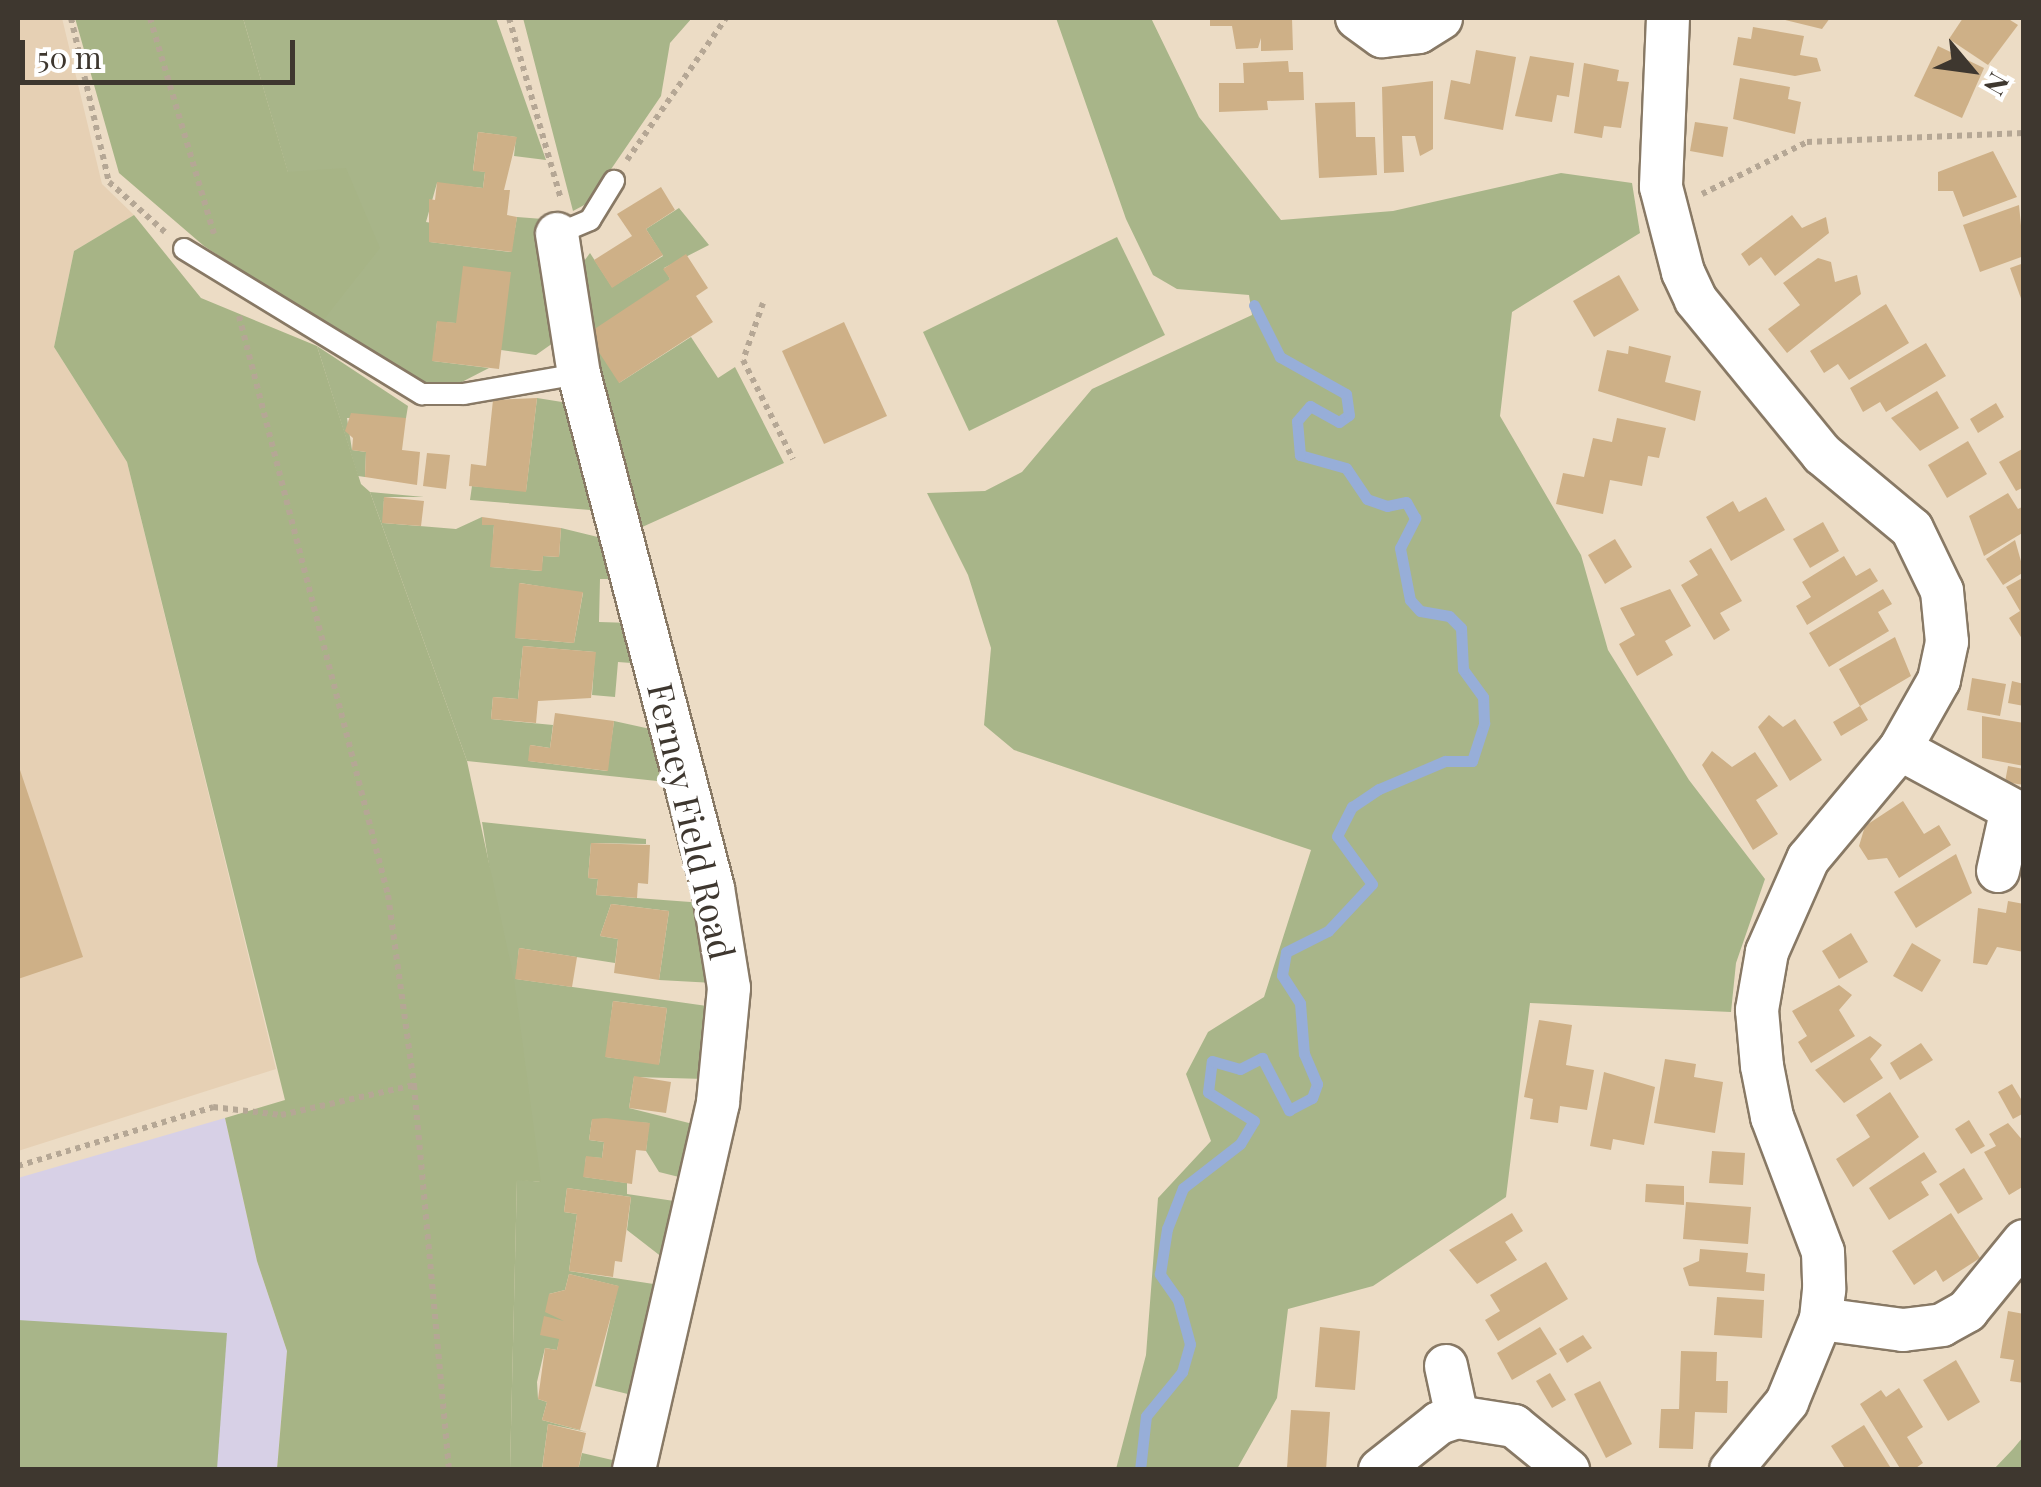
<!DOCTYPE html>
<html>
<head>
<meta charset="utf-8">
<style>
	body { margin:0 }
	#map { position:relative; width:2041px; height:1487px; overflow:hidden; background:#ecdcc5; font-family:"Playfair Display",serif }
	div>[style] { position:absolute }
	.built>* { inset:0; background:#e6d0b4 }
	.education>* { inset:0; background:#d7d0e6 }
	.green>* { inset:0; background:#a8b589 }
	.forest>* { inset:0; background:#a7b486 }
	.stream>* { height:11px; margin:-5.5px; padding:0 5.5px; transform-origin:5.5px; border-radius:5.5px; background:#97aed8 }
	.building>* { inset:0; background:#ceb087 }
	.path>* { height:6px; margin-top:-3px; transform-origin:0; background:repeating-linear-gradient(90deg,#b5a795 0 5px,transparent 0 10px) }
	.roads { filter:drop-shadow(2px 0 #887965) drop-shadow(-2px 0 #887965) drop-shadow(0 2px #887965) drop-shadow(0 -2px #887965) }
	.service>* { height:20px; margin:-10px; padding:0 10px; transform-origin:10px; border-radius:10px; background:#fff }
	.minor>* { height:42px; margin:-21px; padding:0 21px; transform-origin:21px; border-radius:21px; background:#fff }
	span { translate:-50% -50%; white-space:nowrap; text-align:center; line-height:1.15; -webkit-text-stroke:9px #fff; paint-order:stroke }
	.street-label { font-size:35px; color:#3e372f }
	.frame { position:absolute; inset:0; border:20px solid #3e372f; pointer-events:none }
	.north { position:absolute; left:1921px; top:20px; width:100px; height:100px; -webkit-text-stroke:8px #fff; paint-order:stroke; rotate:119deg; font-size:28px; font-weight:700; line-height:40px; text-align:center; color:#3e372f }
	.north::after { content:''; display:block; margin:auto; width:35px; height:45px; background:#3e372f; clip-path:polygon(50% 0,100% 100%,50% 72%,0 100%) }
	.scale { position:absolute; left:20px; top:40px; width:275px; height:45px; box-sizing:border-box; border:5px solid #3e372f; border-top:0; padding-left:12px; font-size:30px; line-height:35px; white-space:nowrap; color:#3e372f; -webkit-text-stroke:8px #fff; paint-order:stroke }
</style>
</head>
<body>
<div id="map">
	<div class="built">
		<i style="clip-path:polygon(18px 18px,62px 18px,102px 184px,134px 215px,74px 251px,54px 347px,127px 462px,276px 1069px,18px 1151px)"></i>
	</div>
	<div class="education">
		<i style="clip-path:polygon(225px 1118px,257px 1261px,287px 1351px,277px 1469px,18px 1470px,18px 1178px)"></i>
	</div>
	<div class="green">
		<i style="clip-path:polygon(243px 18px,496px 18px,546px 160px,514px 156px,516px 137px,478px 132px,473px 170px,485px 172px,483px 188px,437px 183px,426px 222px,432px 223px,430px 242px,511px 252px,517px 217px,543px 219px,553px 343px,536px 355px,501px 350px,456px 323px,437px 322px,433px 361px,489px 368px,456px 385px,426px 383px,321px 323px,288px 173px)"></i>
		<i style="clip-path:polygon(523px 18px,692px 18px,670px 43px,661px 96px,588px 203px,573px 211px)"></i>
		<i style="clip-path:polygon(1056px 18px,1151px 18px,1199px 117px,1281px 220px,1393px 211px,1561px 173px,1632px 183px,1640px 233px,1512px 312px,1500px 416px,1581px 555px,1608px 650px,1689px 780px,1765px 879px,1736px 963px,1731px 1012px,1530px 1003px,1506px 1197px,1373px 1286px,1288px 1309px,1277px 1398px,1237px 1469px,1116px 1469px,1146px 1355px,1158px 1198px,1211px 1141px,1186px 1074px,1208px 1032px,1264px 997px,1311px 850px,1014px 750px,984px 725px,991px 648px,968px 575px,927px 493px,985px 491px,1022px 472px,1092px 389px,1252px 315px,1249px 295px,1177px 289px,1153px 275px,1126px 219px)"></i>
		<i style="clip-path:polygon(679px 208px,709px 245px,664px 268px,670px 279px,619px 383px,691px 337px,718px 378px,735px 367px,784px 463px,640px 528px,587px 334px,579px 268px,590px 253px,612px 287px,663px 256px,646px 229px)"></i>
		<i style="clip-path:polygon(1117px 237px,1165px 335px,969px 431px,923px 332px)"></i>
		<i style="clip-path:polygon(317px 346px,408px 406px,406px 418px,347px 418px,352px 450px,366px 452px,365px 477px,358px 476px)"></i>
		<i style="clip-path:polygon(537px 398px,562px 402px,578px 422px,602px 511px,470px 500px,472px 486px,526px 491px)"></i>
		<i style="clip-path:polygon(evenodd,370px 492px,424px 497px,384px 497px,383px 523px,456px 529px,482px 517px,482px 524px,494px 525px,491px 567px,541px 571px,543px 556px,559px 557px,561px 528px,610px 540px,620px 579px,600px 579px,599px 622px,632px 623px,645px 664px,618px 662px,615px 697px,592px 695px,595px 652px,523px 646px,518px 699px,493px 697px,491px 719px,553px 725px,550px 748px,530px 745px,529px 761px,607px 771px,614px 721px,664px 732px,676px 783px,467px 761px,370px 492px,520px 583px,583px 593px,574px 643px,516px 638px,520px 583px)"></i>
		<i style="clip-path:polygon(evenodd,482px 822px,646px 839px,646px 844px,591px 843px,588px 878px,598px 879px,596px 895px,704px 903px,714px 983px,659px 980px,669px 911px,611px 904px,600px 936px,618px 939px,615px 963px,519px 948px,516px 979px,714px 1007px,705px 1079px,634px 1077px,629px 1108px,697px 1125px,687px 1179px,659px 1172px,646px 1151px,649px 1123px,592px 1120px,589px 1140px,604px 1142px,602px 1158px,586px 1157px,584px 1177px,627px 1183px,627px 1194px,681px 1202px,667px 1261px,627px 1230px,631px 1197px,567px 1188px,564px 1212px,577px 1214px,569px 1271px,660px 1285px,636px 1396px,595px 1386px,618px 1286px,569px 1274px,565px 1290px,549px 1294px,565px 1318px,557px 1350px,545px 1348px,537px 1382px,538px 1399px,547px 1402px,542px 1420px,587px 1432px,548px 1424px,542px 1469px,510px 1469px,517px 1179px,540px 1182px,482px 822px,613px 1001px,667px 1008px,659px 1064px,606px 1057px,613px 1001px)"></i>
		<i style="clip-path:polygon(18px 1320px,227px 1333px,217px 1469px,18px 1469px)"></i>
		<i style="clip-path:polygon(2023px 1437px,2023px 1469px,1994px 1469px,2013px 1449px)"></i>
		<i style="clip-path:polygon(582px 1453px,621px 1462px,619px 1469px,578px 1470px)"></i>
	</div>
	<div class="forest">
		<i style="clip-path:polygon(75px 18px,243px 18px,288px 172px,346px 168px,380px 248px,321px 323px,204px 246px,119px 173px)"></i>
		<i style="clip-path:polygon(134px 215px,201px 298px,317px 346px,361px 484px,370px 492px,467px 761px,514px 979px,541px 1182px,517px 1180px,510px 1469px,277px 1469px,287px 1351px,257px 1261px,225px 1118px,285px 1100px,127px 462px,54px 347px,74px 251px)"></i>
	</div>
	<div class="stream">
		<i style="left:1140px;top:1470px;width:54px;rotate:-83.7deg"></i>
		<i style="left:1146px;top:1416px;width:57px;rotate:-50.7deg"></i>
		<i style="left:1182px;top:1372px;width:29px;rotate:-74deg"></i>
		<i style="left:1190px;top:1344px;width:46px;rotate:-105.3deg"></i>
		<i style="left:1178px;top:1300px;width:32px;rotate:-125deg"></i>
		<i style="left:1160px;top:1274px;width:46px;rotate:-81.2deg"></i>
		<i style="left:1167px;top:1229px;width:44px;rotate:-68.7deg"></i>
		<i style="left:1183px;top:1188px;width:72px;rotate:-37.7deg"></i>
		<i style="left:1240px;top:1144px;width:27px;rotate:-59deg"></i>
		<i style="left:1254px;top:1121px;width:54px;rotate:-147.8deg"></i>
		<i style="left:1208px;top:1092px;width:31px;rotate:-83deg"></i>
		<i style="left:1212px;top:1061px;width:29px;rotate:16deg"></i>
		<i style="left:1240px;top:1069px;width:25px;rotate:-27deg"></i>
		<i style="left:1262px;top:1058px;width:59px;rotate:62.6deg"></i>
		<i style="left:1289px;top:1110px;width:26px;rotate:-28deg"></i>
		<i style="left:1312px;top:1098px;width:15px;rotate:-70deg"></i>
		<i style="left:1317px;top:1084px;width:33px;rotate:-113deg"></i>
		<i style="left:1304px;top:1054px;width:51px;rotate:-94.5deg"></i>
		<i style="left:1300px;top:1003px;width:33px;rotate:-123deg"></i>
		<i style="left:1282px;top:975px;width:23px;rotate:-80deg"></i>
		<i style="left:1286px;top:952px;width:47px;rotate:-26.6deg"></i>
		<i style="left:1328px;top:931px;width:64px;rotate:-46.9deg"></i>
		<i style="left:1372px;top:884px;width:59px;rotate:-126.1deg"></i>
		<i style="left:1337px;top:836px;width:33px;rotate:-63deg"></i>
		<i style="left:1352px;top:807px;width:32px;rotate:-34deg"></i>
		<i style="left:1379px;top:789px;width:72px;rotate:-23deg"></i>
		<i style="left:1445px;top:761px;width:27px"></i>
		<i style="left:1472px;top:761px;width:40px;rotate:-72deg"></i>
		<i style="left:1484px;top:723px;width:26px;rotate:-92deg"></i>
		<i style="left:1483px;top:697px;width:34px;rotate:-126deg"></i>
		<i style="left:1463px;top:669px;width:41px;rotate:-92.8deg"></i>
		<i style="left:1461px;top:628px;width:17px;rotate:-135deg"></i>
		<i style="left:1449px;top:616px;width:29px;rotate:-170deg"></i>
		<i style="left:1420px;top:611px;width:15px;rotate:-132deg"></i>
		<i style="left:1410px;top:600px;width:53px;rotate:-100.9deg"></i>
		<i style="left:1400px;top:548px;width:34px;rotate:-63deg"></i>
		<i style="left:1415px;top:518px;width:18px;rotate:-119deg"></i>
		<i style="left:1406px;top:502px;width:19px;rotate:168deg"></i>
		<i style="left:1387px;top:506px;width:21px;rotate:-161deg"></i>
		<i style="left:1367px;top:499px;width:37px;rotate:-124deg"></i>
		<i style="left:1346px;top:468px;width:48px;rotate:-164.2deg"></i>
		<i style="left:1300px;top:455px;width:34px;rotate:-95deg"></i>
		<i style="left:1297px;top:421px;width:20px;rotate:-49deg"></i>
		<i style="left:1310px;top:406px;width:33px;rotate:29deg"></i>
		<i style="left:1339px;top:422px;width:12px;rotate:-35deg"></i>
		<i style="left:1349px;top:415px;width:21px;rotate:-98deg"></i>
		<i style="left:1346px;top:394px;width:76px;rotate:-150.7deg"></i>
		<i style="left:1280px;top:357px;width:58px;rotate:-116.6deg"></i>
	</div>
	<div class="building">
		<i style="clip-path:polygon(1210px 18px,1292px 18px,1293px 50px,1261px 51px,1261px 38px,1258px 48px,1236px 49px,1232px 26px,1210px 26px)"></i>
		<i style="clip-path:polygon(1777px 18px,1830px 18px,1822px 29px)"></i>
		<i style="clip-path:polygon(1963px 18px,2007px 18px,2018px 25px,1988px 65px,1949px 39px)"></i>
		<i style="clip-path:polygon(1753px 27px,1804px 36px,1800px 55px,1817px 58px,1821px 71px,1795px 76px,1733px 65px,1738px 37px,1751px 39px)"></i>
		<i style="clip-path:polygon(1938px 46px,1984px 68px,1962px 118px,1914px 96px)"></i>
		<i style="clip-path:polygon(1476px 50px,1516px 57px,1503px 130px,1444px 119px,1451px 80px,1470px 84px)"></i>
		<i style="clip-path:polygon(1530px 56px,1574px 63px,1569px 97px,1557px 95px,1552px 122px,1515px 116px)"></i>
		<i style="clip-path:polygon(1288px 61px,1289px 72px,1303px 72px,1304px 100px,1267px 101px,1268px 110px,1219px 112px,1219px 83px,1244px 83px,1243px 63px)"></i>
		<i style="clip-path:polygon(1584px 63px,1619px 70px,1617px 81px,1629px 82px,1621px 128px,1604px 126px,1602px 138px,1574px 133px)"></i>
		<i style="clip-path:polygon(1740px 78px,1790px 87px,1788px 99px,1801px 102px,1795px 134px,1733px 119px)"></i>
		<i style="clip-path:polygon(1433px 81px,1433px 149px,1420px 156px,1415px 136px,1402px 136px,1404px 172px,1384px 173px,1382px 87px)"></i>
		<i style="clip-path:polygon(1355px 102px,1356px 137px,1375px 137px,1377px 175px,1319px 178px,1315px 103px)"></i>
		<i style="clip-path:polygon(1695px 122px,1728px 127px,1723px 157px,1690px 151px)"></i>
		<i style="clip-path:polygon(478px 132px,517px 137px,504px 190px,510px 190px,507px 215px,517px 217px,512px 252px,429px 242px,429px 199px,435px 200px,437px 182px,483px 188px,485px 172px,473px 171px)"></i>
		<i style="clip-path:polygon(1993px 151px,2017px 197px,1963px 217px,1953px 191px,1938px 191px,1938px 172px)"></i>
		<i style="clip-path:polygon(661px 187px,675px 210px,646px 229px,663px 255px,612px 288px,594px 260px,632px 236px,617px 214px)"></i>
		<i style="clip-path:polygon(2019px 205px,2024px 256px,1980px 272px,1963px 225px)"></i>
		<i style="clip-path:polygon(1792px 215px,1802px 228px,1826px 217px,1829px 233px,1775px 276px,1761px 257px,1749px 266px,1741px 254px)"></i>
		<i style="clip-path:polygon(686px 254px,708px 288px,696px 296px,713px 322px,619px 383px,587px 334px,670px 279px,663px 269px)"></i>
		<i style="clip-path:polygon(1818px 258px,1831px 262px,1835px 282px,1857px 275px,1861px 294px,1787px 353px,1768px 329px,1800px 305px,1783px 283px)"></i>
		<i style="clip-path:polygon(2024px 263px,2024px 304px,2023px 304px,2010px 268px)"></i>
		<i style="clip-path:polygon(463px 266px,511px 272px,499px 369px,432px 361px,437px 321px,456px 323px)"></i>
		<i style="clip-path:polygon(1619px 275px,1639px 310px,1594px 337px,1573px 301px)"></i>
		<i style="clip-path:polygon(1886px 304px,1909px 343px,1849px 380px,1838px 364px,1824px 373px,1810px 351px)"></i>
		<i style="clip-path:polygon(844px 322px,887px 416px,824px 444px,782px 351px)"></i>
		<i style="clip-path:polygon(1926px 343px,1946px 376px,1886px 412px,1880px 402px,1863px 412px,1850px 388px)"></i>
		<i style="clip-path:polygon(1629px 346px,1671px 356px,1665px 382px,1701px 391px,1695px 421px,1598px 391px,1607px 350px,1628px 354px)"></i>
		<i style="clip-path:polygon(1937px 391px,1959px 428px,1920px 451px,1891px 418px)"></i>
		<i style="clip-path:polygon(537px 398px,526px 492px,469px 486px,471px 464px,486px 466px,493px 400px)"></i>
		<i style="clip-path:polygon(1996px 403px,2004px 417px,1978px 433px,1970px 419px)"></i>
		<i style="clip-path:polygon(351px 413px,406px 418px,402px 450px,420px 452px,417px 485px,365px 477px,366px 452px,352px 450px,353px 438px,345px 431px)"></i>
		<i style="clip-path:polygon(1617px 418px,1666px 428px,1659px 458px,1648px 456px,1642px 486px,1610px 480px,1603px 514px,1556px 504px,1563px 473px,1584px 477px,1593px 438px,1612px 442px)"></i>
		<i style="clip-path:polygon(1968px 441px,1987px 474px,1947px 498px,1928px 465px)"></i>
		<i style="clip-path:polygon(2024px 448px,2024px 487px,2016px 491px,1999px 462px)"></i>
		<i style="clip-path:polygon(427px 453px,450px 455px,446px 489px,423px 486px)"></i>
		<i style="clip-path:polygon(2008px 493px,2018px 509px,2024px 506px,2024px 532px,1984px 556px,1969px 516px)"></i>
		<i style="clip-path:polygon(384px 497px,424px 501px,421px 526px,382px 523px)"></i>
		<i style="clip-path:polygon(1766px 497px,1785px 530px,1731px 561px,1706px 517px,1733px 501px,1739px 512px)"></i>
		<i style="clip-path:polygon(482px 517px,561px 528px,559px 557px,543px 556px,542px 571px,490px 567px,494px 525px,482px 525px)"></i>
		<i style="clip-path:polygon(1823px 522px,1839px 551px,1810px 568px,1793px 539px)"></i>
		<i style="clip-path:polygon(1615px 539px,1632px 567px,1605px 584px,1588px 555px)"></i>
		<i style="clip-path:polygon(2015px 540px,2024px 572px,2003px 585px,1986px 559px)"></i>
		<i style="clip-path:polygon(1711px 548px,1742px 601px,1720px 613px,1730px 630px,1714px 640px,1681px 585px,1698px 575px,1689px 561px)"></i>
		<i style="clip-path:polygon(1844px 556px,1856px 576px,1870px 568px,1878px 581px,1807px 625px,1796px 606px,1811px 597px,1802px 582px)"></i>
		<i style="clip-path:polygon(2024px 577px,2024px 642px,2009px 618px,2020px 611px,2006px 587px)"></i>
		<i style="clip-path:polygon(519px 583px,583px 592px,574px 643px,515px 638px)"></i>
		<i style="clip-path:polygon(1670px 589px,1691px 626px,1665px 641px,1673px 655px,1637px 676px,1619px 644px,1635px 635px,1620px 608px)"></i>
		<i style="clip-path:polygon(1883px 589px,1892px 604px,1878px 612px,1889px 631px,1829px 667px,1809px 633px)"></i>
		<i style="clip-path:polygon(1895px 637px,1911px 676px,1860px 706px,1868px 720px,1841px 736px,1833px 722px,1860px 706px,1839px 669px)"></i>
		<i style="clip-path:polygon(523px 646px,596px 652px,591px 698px,538px 701px,536px 723px,491px 719px,493px 697px,518px 699px)"></i>
		<i style="clip-path:polygon(1972px 678px,2006px 684px,2000px 716px,1967px 710px)"></i>
		<i style="clip-path:polygon(2012px 681px,2024px 684px,2024px 706px,2008px 703px)"></i>
		<i style="clip-path:polygon(555px 713px,614px 721px,608px 771px,528px 761px,530px 745px,550px 748px)"></i>
		<i style="clip-path:polygon(1769px 715px,1783px 727px,1795px 719px,1822px 760px,1790px 781px,1758px 727px)"></i>
		<i style="clip-path:polygon(1982px 716px,2024px 723px,2024px 766px,1982px 758px)"></i>
		<i style="clip-path:polygon(1712px 751px,1732px 767px,1755px 752px,1778px 786px,1756px 800px,1778px 834px,1753px 850px,1702px 765px)"></i>
		<i style="clip-path:polygon(18px 764px,83px 957px,18px 979px)"></i>
		<i style="clip-path:polygon(2008px 766px,2024px 769px,2024px 785px,2005px 782px)"></i>
		<i style="clip-path:polygon(1903px 801px,1924px 834px,1939px 825px,1951px 845px,1899px 878px,1887px 858px,1868px 860px,1859px 846px,1865px 826px)"></i>
		<i style="clip-path:polygon(591px 843px,650px 845px,648px 884px,638px 883px,637px 898px,596px 895px,598px 879px,588px 878px)"></i>
		<i style="clip-path:polygon(1956px 854px,1972px 893px,1916px 928px,1894px 892px)"></i>
		<i style="clip-path:polygon(2008px 901px,2024px 904px,2024px 952px,1997px 947px,1987px 965px,1973px 963px,1978px 908px,2006px 913px)"></i>
		<i style="clip-path:polygon(611px 904px,669px 911px,659px 980px,614px 973px,618px 939px,600px 936px)"></i>
		<i style="clip-path:polygon(1851px 933px,1868px 962px,1839px 979px,1822px 951px)"></i>
		<i style="clip-path:polygon(1912px 943px,1941px 960px,1922px 992px,1893px 976px)"></i>
		<i style="clip-path:polygon(519px 948px,577px 957px,572px 987px,515px 979px)"></i>
		<i style="clip-path:polygon(1839px 985px,1852px 995px,1839px 1010px,1855px 1036px,1811px 1063px,1798px 1042px,1807px 1036px,1792px 1011px)"></i>
		<i style="clip-path:polygon(613px 1001px,667px 1008px,659px 1065px,605px 1057px)"></i>
		<i style="clip-path:polygon(1539px 1020px,1572px 1025px,1566px 1065px,1594px 1070px,1587px 1110px,1560px 1106px,1558px 1123px,1530px 1119px,1533px 1099px,1524px 1097px)"></i>
		<i style="clip-path:polygon(1870px 1036px,1882px 1045px,1870px 1059px,1883px 1078px,1844px 1103px,1815px 1070px)"></i>
		<i style="clip-path:polygon(1921px 1043px,1933px 1060px,1900px 1080px,1890px 1063px)"></i>
		<i style="clip-path:polygon(1665px 1059px,1696px 1064px,1694px 1077px,1723px 1082px,1715px 1133px,1654px 1123px)"></i>
		<i style="clip-path:polygon(1604px 1072px,1655px 1087px,1644px 1145px,1613px 1139px,1611px 1150px,1590px 1146px)"></i>
		<i style="clip-path:polygon(634px 1076px,671px 1082px,666px 1113px,629px 1108px)"></i>
		<i style="clip-path:polygon(2012px 1084px,2024px 1104px,2024px 1113px,2013px 1119px,1998px 1092px)"></i>
		<i style="clip-path:polygon(1890px 1092px,1919px 1137px,1853px 1187px,1836px 1159px,1870px 1137px,1856px 1115px)"></i>
		<i style="clip-path:polygon(606px 1118px,650px 1123px,646px 1151px,636px 1150px,632px 1184px,583px 1177px,586px 1156px,602px 1158px,604px 1142px,589px 1140px,592px 1119px)"></i>
		<i style="clip-path:polygon(1969px 1120px,1985px 1146px,1971px 1154px,1955px 1129px)"></i>
		<i style="clip-path:polygon(2008px 1123px,2024px 1142px,2024px 1186px,2009px 1195px,1984px 1152px,1996px 1146px,1989px 1134px)"></i>
		<i style="clip-path:polygon(1712px 1151px,1745px 1153px,1743px 1185px,1709px 1183px)"></i>
		<i style="clip-path:polygon(1924px 1152px,1937px 1172px,1921px 1182px,1929px 1195px,1889px 1220px,1869px 1188px)"></i>
		<i style="clip-path:polygon(1964px 1168px,1983px 1199px,1958px 1214px,1939px 1184px)"></i>
		<i style="clip-path:polygon(1646px 1184px,1684px 1186px,1684px 1205px,1645px 1202px)"></i>
		<i style="clip-path:polygon(567px 1188px,631px 1197px,622px 1262px,615px 1261px,613px 1277px,569px 1271px,577px 1214px,564px 1212px)"></i>
		<i style="clip-path:polygon(1686px 1202px,1751px 1207px,1748px 1244px,1683px 1239px)"></i>
		<i style="clip-path:polygon(1512px 1213px,1523px 1231px,1505px 1242px,1517px 1260px,1477px 1284px,1449px 1250px)"></i>
		<i style="clip-path:polygon(1951px 1213px,1980px 1258px,1943px 1282px,1936px 1270px,1914px 1285px,1892px 1251px)"></i>
		<i style="clip-path:polygon(1700px 1249px,1748px 1253px,1746px 1272px,1765px 1274px,1764px 1291px,1689px 1286px,1683px 1268px,1699px 1261px)"></i>
		<i style="clip-path:polygon(1546px 1262px,1568px 1299px,1498px 1341px,1485px 1320px,1500px 1311px,1490px 1295px)"></i>
		<i style="clip-path:polygon(569px 1274px,619px 1286px,580px 1430px,542px 1420px,547px 1402px,538px 1399px,545px 1348px,557px 1350px,559px 1339px,540px 1335px,544px 1316px,564px 1321px,545px 1312px,549px 1294px,565px 1290px)"></i>
		<i style="clip-path:polygon(1717px 1297px,1764px 1300px,1762px 1338px,1714px 1335px)"></i>
		<i style="clip-path:polygon(2008px 1311px,2024px 1314px,2024px 1383px,2010px 1381px,2014px 1360px,2000px 1358px)"></i>
		<i style="clip-path:polygon(1320px 1327px,1360px 1331px,1355px 1390px,1315px 1387px)"></i>
		<i style="clip-path:polygon(1540px 1327px,1557px 1354px,1512px 1380px,1497px 1353px)"></i>
		<i style="clip-path:polygon(1583px 1335px,1592px 1348px,1567px 1363px,1559px 1349px)"></i>
		<i style="clip-path:polygon(1681px 1351px,1717px 1352px,1716px 1381px,1728px 1381px,1727px 1413px,1695px 1412px,1693px 1449px,1659px 1448px,1661px 1409px,1679px 1409px)"></i>
		<i style="clip-path:polygon(1956px 1360px,1980px 1402px,1948px 1421px,1923px 1380px)"></i>
		<i style="clip-path:polygon(1550px 1373px,1566px 1400px,1552px 1408px,1536px 1381px)"></i>
		<i style="clip-path:polygon(1600px 1381px,1632px 1444px,1606px 1458px,1574px 1394px)"></i>
		<i style="clip-path:polygon(1899px 1388px,1923px 1427px,1907px 1437px,1923px 1463px,1913px 1470px,1901px 1470px,1860px 1404px,1881px 1390px,1886px 1397px)"></i>
		<i style="clip-path:polygon(1291px 1410px,1330px 1412px,1326px 1470px,1287px 1468px)"></i>
		<i style="clip-path:polygon(548px 1424px,586px 1433px,578px 1470px,542px 1470px)"></i>
		<i style="clip-path:polygon(1864px 1425px,1892px 1470px,1846px 1470px,1831px 1446px)"></i>
	</div>
	<div class="path">
		<i style="left:71px;top:18px;width:168px;rotate:77deg"></i>
		<i style="left:109px;top:182px;width:75px;rotate:41.8deg"></i>
		<i style="left:150px;top:18px;width:228px;rotate:73.5deg"></i>
		<i style="left:509px;top:18px;width:188px;rotate:74deg"></i>
		<i style="left:627px;top:160px;width:173px;rotate:-55.1deg"></i>
		<i style="left:1702px;top:194px;width:117px;rotate:-26.3deg"></i>
		<i style="left:1807px;top:142px;width:217px;rotate:-2.4deg"></i>
		<i style="left:763px;top:303px;width:60px;rotate:109.3deg"></i>
		<i style="left:743px;top:360px;width:111px;rotate:63.2deg"></i>
		<i style="left:239px;top:316px;width:598px;rotate:75.57deg"></i>
		<i style="left:388px;top:895px;width:192px;rotate:82.2deg"></i>
		<i style="left:414px;top:1085px;width:387px;rotate:84.8deg"></i>
		<i style="left:18px;top:1166px;width:204px;rotate:-16.8deg"></i>
		<i style="left:213px;top:1107px;width:68px;rotate:6.7deg"></i>
		<i style="left:281px;top:1115px;width:136px;rotate:-12.7deg"></i>
	</div>
	<div class="roads">
		<div class="service">
			<i style="left:557px;top:234px;width:36px;rotate:-23deg"></i>
			<i style="left:590px;top:220px;width:46px;rotate:-58.4deg"></i>
			<i style="left:184px;top:249px;width:279px;rotate:31.4deg"></i>
			<i style="left:422px;top:394px;width:42px"></i>
			<i style="left:464px;top:394px;width:117px;rotate:-9.9deg"></i>
		</div>
		<div class="minor">
			<i style="left:1357px;top:18px;width:31px;rotate:36deg"></i>
			<i style="left:1382px;top:36px;width:37px;rotate:-6deg"></i>
			<i style="left:1419px;top:32px;width:26px;rotate:-32deg"></i>
			<i style="left:1668px;top:18px;width:169px;rotate:92.4deg"></i>
			<i style="left:1661px;top:187px;width:88px;rotate:75.5deg"></i>
			<i style="left:1683px;top:272px;width:31px;rotate:65deg"></i>
			<i style="left:1696px;top:300px;width:199px;rotate:50.7deg"></i>
			<i style="left:1822px;top:454px;width:117px;rotate:39.8deg"></i>
			<i style="left:1912px;top:529px;width:69px;rotate:64.2deg"></i>
			<i style="left:1942px;top:591px;width:51px;rotate:84.4deg"></i>
			<i style="left:1947px;top:642px;width:39px;rotate:102deg"></i>
			<i style="left:1939px;top:680px;width:79px;rotate:119.5deg"></i>
			<i style="left:1900px;top:749px;width:143px;rotate:129.9deg"></i>
			<i style="left:1808px;top:859px;width:102px;rotate:113.8deg"></i>
			<i style="left:1767px;top:952px;width:59px;rotate:99.8deg"></i>
			<i style="left:1757px;top:1010px;width:56px;rotate:84.9deg"></i>
			<i style="left:1762px;top:1066px;width:52px;rotate:78.9deg"></i>
			<i style="left:1772px;top:1117px;width:144px;rotate:69.3deg"></i>
			<i style="left:1823px;top:1252px;width:38px;rotate:88deg"></i>
			<i style="left:1824px;top:1290px;width:29px;rotate:96deg"></i>
			<i style="left:1821px;top:1319px;width:90px;rotate:112.3deg"></i>
			<i style="left:1787px;top:1402px;width:88px;rotate:129.5deg"></i>
			<i style="left:557px;top:234px;width:142px;rotate:81.1deg"></i>
			<i style="left:579px;top:374px;width:531px;rotate:75.39deg"></i>
			<i style="left:713px;top:888px;width:101px;rotate:80.9deg"></i>
			<i style="left:729px;top:988px;width:116px;rotate:95.5deg"></i>
			<i style="left:718px;top:1103px;width:376px;rotate:102.9deg"></i>
			<i style="left:1900px;top:749px;width:141px;rotate:28.4deg"></i>
			<i style="left:1998px;top:871px;width:59px;rotate:-77.4deg"></i>
			<i style="left:1821px;top:1319px;width:83px;rotate:7.6deg"></i>
			<i style="left:1903px;top:1330px;width:39px;rotate:-7deg"></i>
			<i style="left:1942px;top:1325px;width:29px;rotate:-29deg"></i>
			<i style="left:1967px;top:1311px;width:90px;rotate:-50.8deg"></i>
			<i style="left:1446px;top:1366px;width:52px;rotate:77.8deg"></i>
			<i style="left:1380px;top:1470px;width:75px;rotate:-38.5deg"></i>
			<i style="left:1439px;top:1423px;width:19px;rotate:-18deg"></i>
			<i style="left:1457px;top:1417px;width:58px;rotate:9deg"></i>
			<i style="left:1514px;top:1426px;width:70px;rotate:39.2deg"></i>
		</div>
	</div>
	<div class="street-label">
		<span style="left:692px;top:821px;rotate:77deg">Ferney Field Road</span>
	</div>
	<div class="frame"></div>
	<div class="north">N</div>
	<div class="scale">50 m</div>
</div>
</body>
</html>
